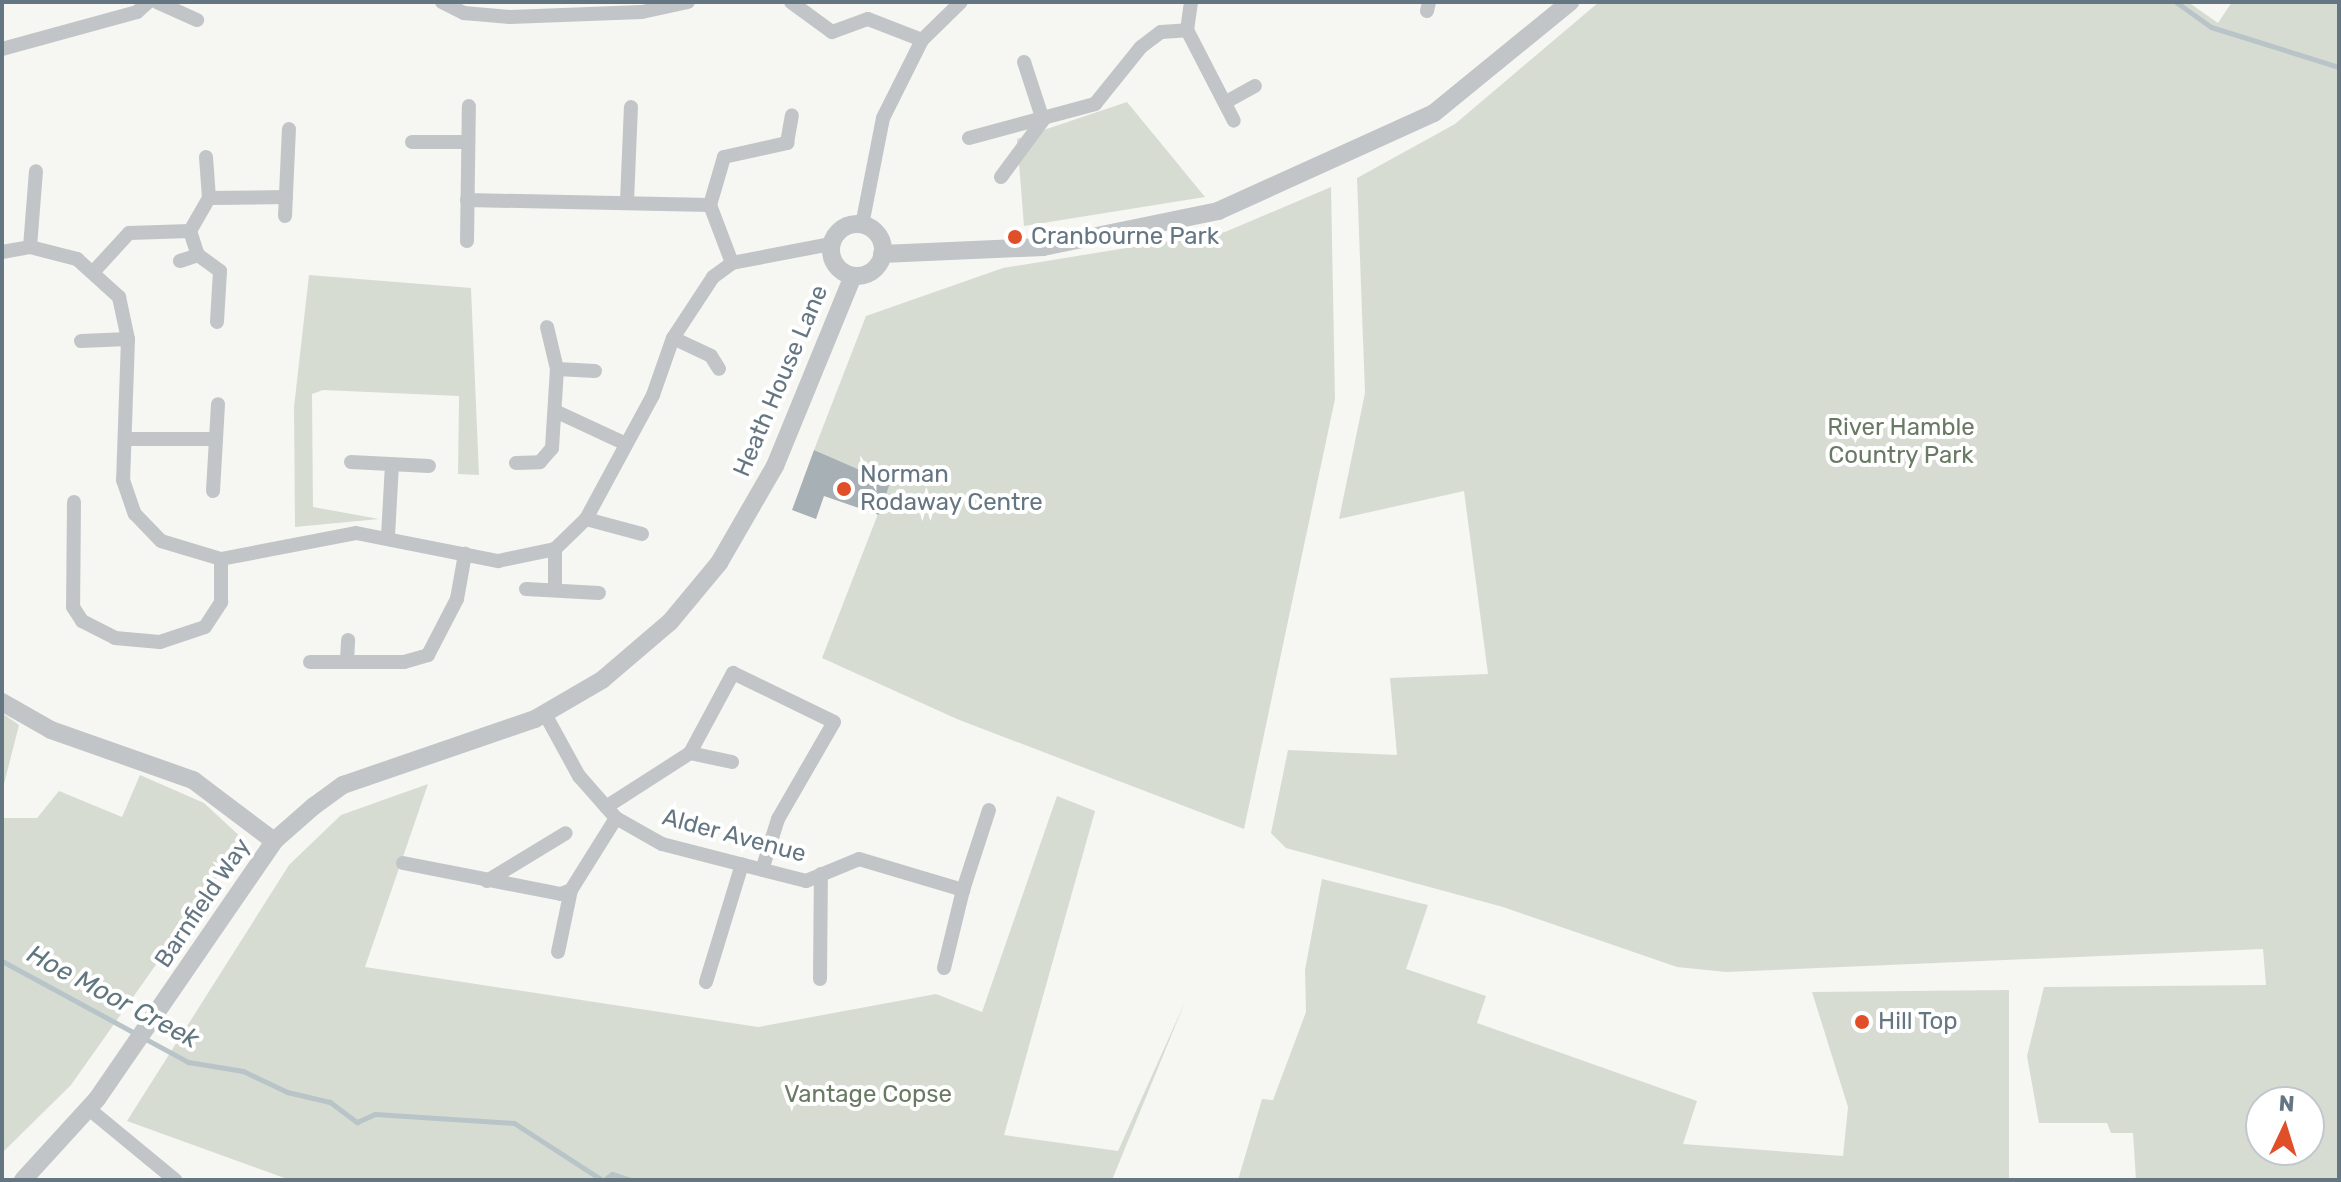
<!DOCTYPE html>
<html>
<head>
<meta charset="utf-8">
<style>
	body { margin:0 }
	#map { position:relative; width:2341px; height:1182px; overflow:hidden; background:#f6f6f2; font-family:Rubik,sans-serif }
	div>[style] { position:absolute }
	.green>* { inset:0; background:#d7dcd3 }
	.stream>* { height:5px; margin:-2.5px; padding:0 2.5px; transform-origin:2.5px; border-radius:2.5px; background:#b8c4c8 }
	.building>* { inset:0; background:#a7b0b5 }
	.minor>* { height:14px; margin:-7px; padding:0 7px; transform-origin:7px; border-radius:7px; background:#c1c5c8 }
	.tertiary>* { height:18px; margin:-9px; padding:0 9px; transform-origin:9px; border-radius:9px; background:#c1c5c8 }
	.tertiary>.ring { margin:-9px; padding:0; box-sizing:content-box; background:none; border:18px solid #c1c5c8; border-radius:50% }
	.dots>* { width:22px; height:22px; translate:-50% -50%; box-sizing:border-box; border:4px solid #fff; border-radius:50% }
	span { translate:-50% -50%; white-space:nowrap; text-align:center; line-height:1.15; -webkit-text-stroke:8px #fff; paint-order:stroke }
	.poi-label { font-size:24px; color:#657683 }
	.left { translate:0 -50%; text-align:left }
	.street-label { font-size:24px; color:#657683 }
	.park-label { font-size:24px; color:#697a64 }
	.water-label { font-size:26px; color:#61777f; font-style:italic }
	.frame { position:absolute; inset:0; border:4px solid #657683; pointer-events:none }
	.north { position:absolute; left:2245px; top:1086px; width:80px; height:80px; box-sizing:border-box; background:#fff; border:2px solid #c1c8cd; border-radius:50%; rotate:4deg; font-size:22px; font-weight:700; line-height:32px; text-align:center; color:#657683 }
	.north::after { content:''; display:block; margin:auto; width:28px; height:36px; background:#e04f28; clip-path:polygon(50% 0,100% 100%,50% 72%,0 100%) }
</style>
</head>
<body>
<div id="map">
	<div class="green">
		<i style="clip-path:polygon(evenodd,1599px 2px,2188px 2px,2218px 23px,2232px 2px,2339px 2px,2339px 1180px,2136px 1180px,2133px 1133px,2111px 1133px,2107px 1123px,2039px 1123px,2027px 1056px,2044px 987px,2266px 985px,2263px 949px,1726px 972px,1677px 967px,1503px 907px,1286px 848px,1271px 833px,1288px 750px,1397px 755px,1390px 678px,1488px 674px,1464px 491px,1339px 519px,1365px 393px,1357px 178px,1455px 124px,1599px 2px,2261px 1102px,2309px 1102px,2309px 1150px,2261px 1150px,2261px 1102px)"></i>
		<i style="clip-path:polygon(1127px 102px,1205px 197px,1024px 226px,1017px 139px)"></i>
		<i style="clip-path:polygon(1331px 187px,1335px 399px,1244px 829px,957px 719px,822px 658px,890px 483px,814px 450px,866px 316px,1003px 268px,1225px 232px)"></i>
		<i style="clip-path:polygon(309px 275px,471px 288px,479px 475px,458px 474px,459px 396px,323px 390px,312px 394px,313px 507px,379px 519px,295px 527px,294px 407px)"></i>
		<i style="clip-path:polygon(2px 713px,19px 725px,3px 788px,4px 818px,37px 818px,59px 791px,122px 817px,140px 775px,204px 803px,244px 840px,71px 1085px,2px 1153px)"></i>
		<i style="clip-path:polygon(428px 784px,365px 967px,758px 1027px,936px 994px,982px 1012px,1057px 796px,1095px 811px,1004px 1135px,1118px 1151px,1185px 1002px,1112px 1180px,290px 1180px,127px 1121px,289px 865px,341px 815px)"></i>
		<i style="clip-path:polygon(1322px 879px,1428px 905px,1406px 969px,1486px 996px,1477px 1023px,1697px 1101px,1683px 1144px,1843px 1156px,1848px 1107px,1812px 992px,2009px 990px,2009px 1180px,1238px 1180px,1262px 1099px,1273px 1100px,1306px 1012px,1305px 970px)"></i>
	</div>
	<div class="stream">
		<i style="left:2176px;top:2px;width:43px;rotate:35.5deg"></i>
		<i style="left:2211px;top:27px;width:134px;rotate:17.4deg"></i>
		<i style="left:2px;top:961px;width:212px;rotate:28.5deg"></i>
		<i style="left:188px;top:1062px;width:56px;rotate:9.3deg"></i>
		<i style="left:243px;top:1071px;width:49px;rotate:25.5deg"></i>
		<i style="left:287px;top:1092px;width:44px;rotate:13.1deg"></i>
		<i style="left:330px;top:1102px;width:34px;rotate:37deg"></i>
		<i style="left:357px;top:1122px;width:20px;rotate:-24deg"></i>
		<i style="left:375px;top:1114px;width:139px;rotate:3.7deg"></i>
		<i style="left:514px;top:1123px;width:105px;rotate:32.9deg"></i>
		<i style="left:604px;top:1180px;width:10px;rotate:-37deg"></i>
		<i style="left:612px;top:1174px;width:19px;rotate:18deg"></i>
	</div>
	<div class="building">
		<i style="clip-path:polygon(814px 450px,890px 483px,879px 515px,824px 496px,816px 519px,792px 510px)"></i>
	</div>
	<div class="minor">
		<i style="left:157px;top:2px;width:44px;rotate:24.2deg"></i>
		<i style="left:442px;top:2px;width:25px;rotate:27deg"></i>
		<i style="left:464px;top:13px;width:46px;rotate:5deg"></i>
		<i style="left:510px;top:17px;width:132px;rotate:-2.2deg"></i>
		<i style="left:642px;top:12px;width:47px;rotate:-12.3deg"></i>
		<i style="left:791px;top:2px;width:51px;rotate:36.2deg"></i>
		<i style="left:832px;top:32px;width:38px;rotate:-20deg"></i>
		<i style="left:868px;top:19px;width:58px;rotate:21.3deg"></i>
		<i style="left:1191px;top:2px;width:28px;rotate:98deg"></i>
		<i style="left:1187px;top:30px;width:102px;rotate:62.7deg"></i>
		<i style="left:1427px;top:11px;width:9px;rotate:-77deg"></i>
		<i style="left:2px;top:49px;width:140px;rotate:-15.3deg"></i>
		<i style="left:137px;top:12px;width:15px;rotate:-42deg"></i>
		<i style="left:1226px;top:102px;width:33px;rotate:-29deg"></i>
		<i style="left:969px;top:138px;width:131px;rotate:-15.1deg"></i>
		<i style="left:1095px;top:104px;width:73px;rotate:-51.1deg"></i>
		<i style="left:1141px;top:47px;width:25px;rotate:-37deg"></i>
		<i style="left:1161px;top:32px;width:26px;rotate:-4deg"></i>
		<i style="left:412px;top:142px;width:54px"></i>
		<i style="left:206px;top:157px;width:41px;rotate:85.8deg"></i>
		<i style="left:1001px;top:177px;width:71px;rotate:-53.6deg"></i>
		<i style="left:1043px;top:120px;width:61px;rotate:-108.1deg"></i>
		<i style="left:467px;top:200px;width:243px;rotate:1.2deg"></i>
		<i style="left:710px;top:205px;width:62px;rotate:69.2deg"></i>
		<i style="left:627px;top:201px;width:94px;rotate:-87.6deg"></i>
		<i style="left:710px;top:205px;width:50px;rotate:-73.7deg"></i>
		<i style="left:724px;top:157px;width:65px;rotate:-12.5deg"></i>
		<i style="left:787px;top:143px;width:28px;rotate:-80deg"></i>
		<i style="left:285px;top:216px;width:87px;rotate:-87.4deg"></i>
		<i style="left:862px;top:225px;width:109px;rotate:-78.9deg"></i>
		<i style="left:883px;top:118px;width:87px;rotate:-63.4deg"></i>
		<i style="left:922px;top:40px;width:54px;rotate:-44.3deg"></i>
		<i style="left:190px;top:231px;width:25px;rotate:72deg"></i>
		<i style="left:198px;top:255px;width:27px;rotate:36deg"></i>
		<i style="left:220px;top:271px;width:51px;rotate:93.4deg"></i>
		<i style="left:467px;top:241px;width:135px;rotate:-89.2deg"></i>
		<i style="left:30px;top:247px;width:76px;rotate:-85.5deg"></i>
		<i style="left:2px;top:252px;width:28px;rotate:-10deg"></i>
		<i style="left:30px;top:247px;width:49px;rotate:14.3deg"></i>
		<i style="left:77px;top:259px;width:57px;rotate:42.1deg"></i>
		<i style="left:119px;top:297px;width:43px;rotate:77.9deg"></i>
		<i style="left:128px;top:339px;width:141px;rotate:92deg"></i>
		<i style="left:123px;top:480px;width:36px;rotate:71deg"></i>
		<i style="left:135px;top:514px;width:37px;rotate:46deg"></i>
		<i style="left:161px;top:541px;width:63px;rotate:16.7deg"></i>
		<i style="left:221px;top:559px;width:137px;rotate:-10.9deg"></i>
		<i style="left:356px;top:533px;width:145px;rotate:11.2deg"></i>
		<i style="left:498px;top:561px;width:58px;rotate:-11.9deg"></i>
		<i style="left:555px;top:549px;width:43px;rotate:-44.1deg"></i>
		<i style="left:586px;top:519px;width:141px;rotate:-61.6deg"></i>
		<i style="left:653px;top:395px;width:60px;rotate:-70.7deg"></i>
		<i style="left:673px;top:338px;width:73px;rotate:-56.7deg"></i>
		<i style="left:713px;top:277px;width:24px;rotate:-36deg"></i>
		<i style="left:732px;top:263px;width:101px;rotate:-10.9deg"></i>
		<i style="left:180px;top:261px;width:19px;rotate:-18deg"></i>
		<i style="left:96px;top:269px;width:49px;rotate:-47.5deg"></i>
		<i style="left:129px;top:233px;width:61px;rotate:-1.9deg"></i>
		<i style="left:190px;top:231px;width:38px;rotate:-60deg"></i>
		<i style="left:209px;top:198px;width:77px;rotate:-0.7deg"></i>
		<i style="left:673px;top:338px;width:42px;rotate:25.3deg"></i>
		<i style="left:711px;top:356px;width:15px;rotate:58deg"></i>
		<i style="left:81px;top:341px;width:47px;rotate:-2.4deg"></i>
		<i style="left:557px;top:369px;width:38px;rotate:3deg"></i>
		<i style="left:555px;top:411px;width:78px;rotate:24.9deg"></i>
		<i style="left:125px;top:439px;width:91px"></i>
		<i style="left:351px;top:462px;width:78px;rotate:2.9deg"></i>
		<i style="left:516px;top:463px;width:24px;rotate:-2deg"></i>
		<i style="left:540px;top:462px;width:18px;rotate:-49deg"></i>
		<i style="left:552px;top:448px;width:79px;rotate:-86.4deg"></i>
		<i style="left:557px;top:369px;width:43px;rotate:-103.4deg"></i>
		<i style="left:213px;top:491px;width:87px;rotate:-86.7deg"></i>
		<i style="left:74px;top:502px;width:105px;rotate:90.5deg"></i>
		<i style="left:73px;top:607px;width:17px;rotate:57deg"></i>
		<i style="left:82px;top:621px;width:37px;rotate:27deg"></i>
		<i style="left:115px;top:638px;width:45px;rotate:5.1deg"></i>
		<i style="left:160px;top:642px;width:47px;rotate:-18.4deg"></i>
		<i style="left:205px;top:627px;width:30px;rotate:-57deg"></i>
		<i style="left:221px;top:602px;width:43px;rotate:-90deg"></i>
		<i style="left:586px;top:519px;width:58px;rotate:15deg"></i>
		<i style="left:388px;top:536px;width:71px;rotate:-86.8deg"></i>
		<i style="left:526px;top:589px;width:73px;rotate:3.1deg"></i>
		<i style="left:555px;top:589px;width:40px;rotate:-90deg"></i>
		<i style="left:347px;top:661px;width:21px;rotate:-87deg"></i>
		<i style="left:310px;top:662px;width:94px"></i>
		<i style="left:404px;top:662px;width:25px;rotate:-16deg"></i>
		<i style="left:428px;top:655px;width:63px;rotate:-62.6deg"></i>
		<i style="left:457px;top:599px;width:46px;rotate:-79.9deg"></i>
		<i style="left:545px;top:714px;width:71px;rotate:61.3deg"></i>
		<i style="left:579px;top:776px;width:56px;rotate:48.6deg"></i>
		<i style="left:616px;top:818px;width:53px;rotate:29.5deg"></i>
		<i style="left:662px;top:844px;width:149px;rotate:14.4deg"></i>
		<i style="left:806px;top:881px;width:57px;rotate:-22.5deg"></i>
		<i style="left:859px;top:859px;width:109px;rotate:16.6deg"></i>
		<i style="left:963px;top:890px;width:84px;rotate:-72deg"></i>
		<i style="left:690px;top:753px;width:43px;rotate:12.1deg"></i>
		<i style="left:606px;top:807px;width:100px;rotate:-32.7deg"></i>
		<i style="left:690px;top:753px;width:91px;rotate:-61.7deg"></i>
		<i style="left:733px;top:673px;width:112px;rotate:25.9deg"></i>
		<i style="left:834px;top:722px;width:112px;rotate:120deg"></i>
		<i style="left:778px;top:819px;width:53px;rotate:107.4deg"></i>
		<i style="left:403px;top:863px;width:161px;rotate:11.1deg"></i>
		<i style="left:561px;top:894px;width:11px;rotate:-22deg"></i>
		<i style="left:571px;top:890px;width:85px;rotate:-58deg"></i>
		<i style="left:487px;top:881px;width:92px;rotate:-31.3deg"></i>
		<i style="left:558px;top:952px;width:63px;rotate:-78.2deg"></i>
		<i style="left:944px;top:968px;width:80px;rotate:-76.3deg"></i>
		<i style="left:820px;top:979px;width:105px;rotate:-89.5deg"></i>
		<i style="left:706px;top:982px;width:123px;rotate:-73deg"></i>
		<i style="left:89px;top:1109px;width:112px;rotate:39.5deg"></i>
	</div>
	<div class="tertiary">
		<i class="ring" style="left:831px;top:224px;width:34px;height:34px"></i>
		<i style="left:882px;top:254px;width:161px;rotate:-2.5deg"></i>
		<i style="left:1043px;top:247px;width:179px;rotate:-11.6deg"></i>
		<i style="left:1218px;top:211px;width:237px;rotate:-24.4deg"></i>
		<i style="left:1434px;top:113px;width:176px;rotate:-39.2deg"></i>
		<i style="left:2px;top:702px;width:56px;rotate:29.7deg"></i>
		<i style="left:51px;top:730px;width:151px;rotate:19.4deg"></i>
		<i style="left:193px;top:780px;width:101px;rotate:37deg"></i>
		<i style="left:23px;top:1180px;width:110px;rotate:-47.6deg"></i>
		<i style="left:97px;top:1099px;width:313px;rotate:-55.5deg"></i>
		<i style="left:274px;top:841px;width:53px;rotate:-41.2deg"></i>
		<i style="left:314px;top:806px;width:36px;rotate:-36deg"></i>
		<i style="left:343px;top:785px;width:203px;rotate:-19deg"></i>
		<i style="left:535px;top:719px;width:78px;rotate:-30.2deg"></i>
		<i style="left:602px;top:680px;width:89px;rotate:-40.5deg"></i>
		<i style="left:670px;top:622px;width:77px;rotate:-50.3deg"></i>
		<i style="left:719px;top:563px;width:112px;rotate:-60deg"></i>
		<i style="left:775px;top:466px;width:205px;rotate:-67.7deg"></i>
	</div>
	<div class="dots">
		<i style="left:1015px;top:237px;background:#e04f28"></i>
		<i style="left:844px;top:489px;background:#e04f28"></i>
		<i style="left:1862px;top:1022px;background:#e04f28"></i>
	</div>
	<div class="poi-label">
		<span class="left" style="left:1031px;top:237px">Cranbourne Park</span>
		<span class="left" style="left:860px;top:489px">Norman<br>Rodaway Centre</span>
		<span class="left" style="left:1878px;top:1022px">Hill Top</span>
	</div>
	<div class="street-label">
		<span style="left:781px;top:381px;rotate:-67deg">Heath House Lane</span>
		<span style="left:734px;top:836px;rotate:15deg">Alder Avenue</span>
		<span style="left:203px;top:903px;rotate:-56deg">Barnfield Way</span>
	</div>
	<div class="park-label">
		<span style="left:1901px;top:442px">River Hamble<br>Country Park</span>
		<span style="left:868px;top:1095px">Vantage Copse</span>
	</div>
	<div class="water-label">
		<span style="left:113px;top:997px;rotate:28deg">Hoe Moor Creek</span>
	</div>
	<div class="frame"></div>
	<div class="north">N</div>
</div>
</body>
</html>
